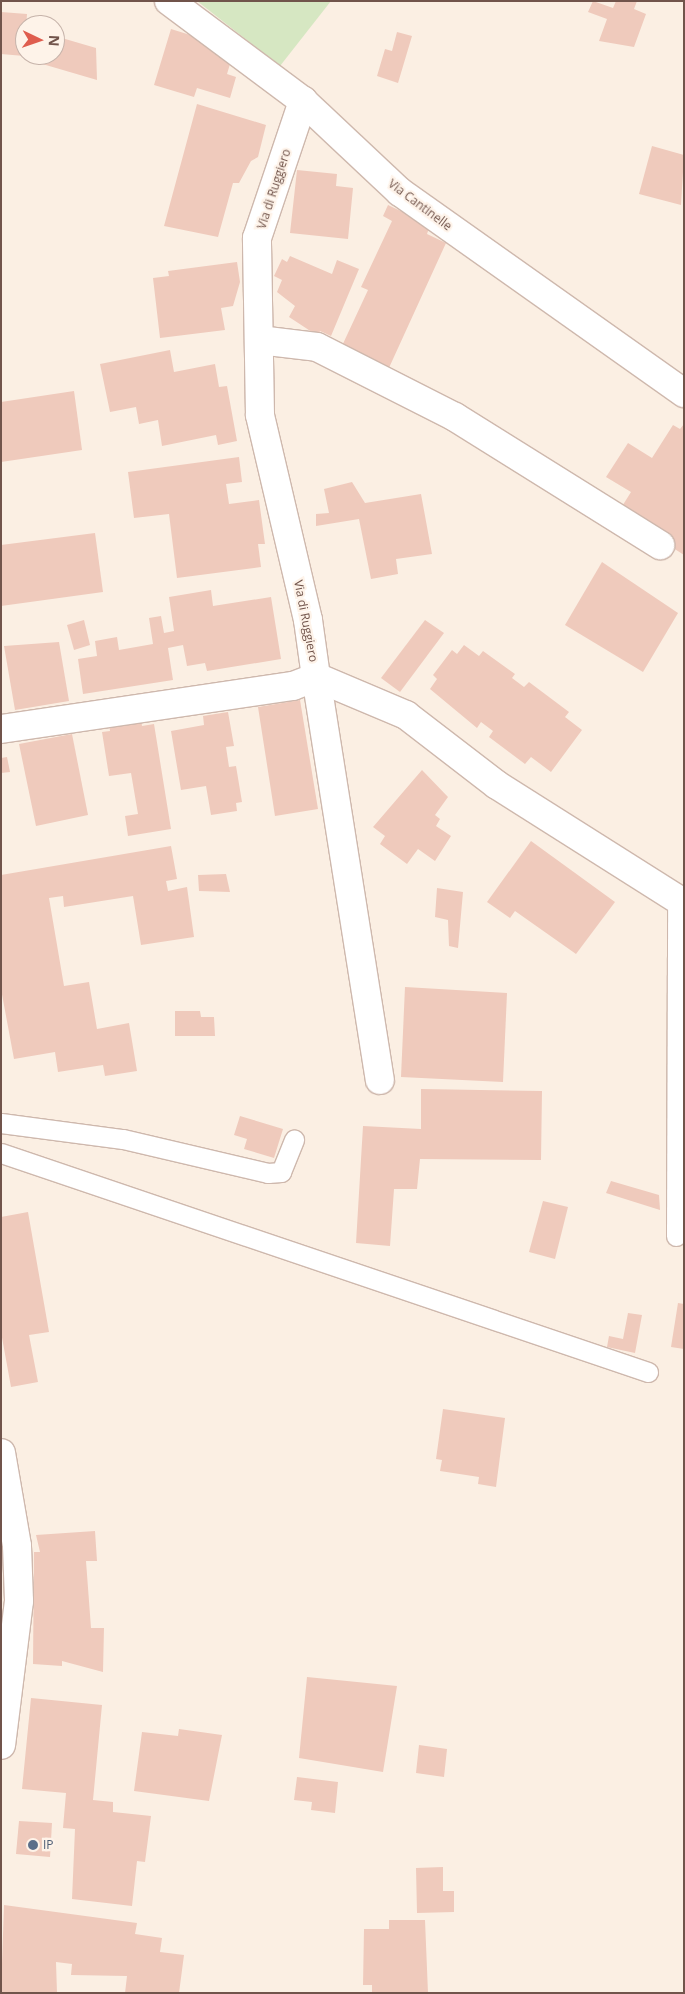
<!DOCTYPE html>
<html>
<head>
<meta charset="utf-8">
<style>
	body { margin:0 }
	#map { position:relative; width:685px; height:1994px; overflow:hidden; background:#fbefe3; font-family:"Open Sans",sans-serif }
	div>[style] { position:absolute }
	.green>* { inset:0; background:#d6e7c2 }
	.building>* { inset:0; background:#efcabc }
	.roads { filter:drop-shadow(1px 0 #ceb8ad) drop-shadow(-1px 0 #ceb8ad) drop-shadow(0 1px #ceb8ad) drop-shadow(0 -1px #ceb8ad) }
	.service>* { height:19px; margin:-9.5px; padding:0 9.5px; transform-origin:9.5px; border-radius:9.5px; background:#fff }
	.minor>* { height:28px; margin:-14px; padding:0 14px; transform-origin:14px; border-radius:14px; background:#fff }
	.tertiary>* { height:28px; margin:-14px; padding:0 14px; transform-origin:14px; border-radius:14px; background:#fff }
	.dots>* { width:14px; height:14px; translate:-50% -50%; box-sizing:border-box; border:2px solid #fef3e9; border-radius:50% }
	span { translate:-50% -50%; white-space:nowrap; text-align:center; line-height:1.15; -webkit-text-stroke:4.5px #fef3e9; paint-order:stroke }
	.street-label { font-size:12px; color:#71544b }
	.service-label { font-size:12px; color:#4e5e75 }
	.left { translate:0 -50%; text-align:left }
	.frame { position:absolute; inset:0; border:2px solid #71544b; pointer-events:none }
	.north { position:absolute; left:15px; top:15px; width:50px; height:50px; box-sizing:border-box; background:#fef3e9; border:1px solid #c6b3aa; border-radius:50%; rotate:93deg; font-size:14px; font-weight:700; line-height:20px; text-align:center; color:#71544b }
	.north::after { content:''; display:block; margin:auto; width:18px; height:22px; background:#df5d4e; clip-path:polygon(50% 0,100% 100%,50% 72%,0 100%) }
</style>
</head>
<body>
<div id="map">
	<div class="green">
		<i style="clip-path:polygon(197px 1px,331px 1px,280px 66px)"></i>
	</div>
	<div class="building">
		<i style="clip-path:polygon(593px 1px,613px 8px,616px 1px,637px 1px,634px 9px,646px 14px,634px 47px,599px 41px,607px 19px,588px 12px)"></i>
		<i style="clip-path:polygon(1px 12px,27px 14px,24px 56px,1px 54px)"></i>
		<i style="clip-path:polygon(171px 29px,216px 43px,233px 54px,227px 74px,236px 77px,230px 98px,197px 88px,194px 97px,154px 85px)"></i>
		<i style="clip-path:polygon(397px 32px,412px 36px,398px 83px,377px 76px,385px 49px,392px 51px)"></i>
		<i style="clip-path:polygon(55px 36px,96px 48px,97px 80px,39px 63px,38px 55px,55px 55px)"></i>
		<i style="clip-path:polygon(197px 104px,266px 125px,258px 157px,251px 161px,239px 183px,233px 183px,218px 237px,164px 226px)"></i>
		<i style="clip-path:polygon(652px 146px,684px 155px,681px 205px,639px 194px)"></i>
		<i style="clip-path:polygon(297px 170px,337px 174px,336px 186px,353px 188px,348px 239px,290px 233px)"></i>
		<i style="clip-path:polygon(388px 205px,430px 225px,427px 234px,446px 243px,388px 370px,341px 348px,368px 290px,361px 287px,392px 221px,383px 216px)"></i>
		<i style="clip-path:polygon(290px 256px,332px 274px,337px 260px,359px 269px,331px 336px,320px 331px,318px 336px,289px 317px,295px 306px,277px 292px,282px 280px,274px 276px,282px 259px,287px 262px)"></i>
		<i style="clip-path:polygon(237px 262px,240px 282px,233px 306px,221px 308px,225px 330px,160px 338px,153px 278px,169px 276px,168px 271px)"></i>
		<i style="clip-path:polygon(170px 350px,174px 372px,215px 364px,219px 387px,227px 386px,237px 441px,218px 445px,216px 435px,162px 446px,158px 420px,139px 424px,136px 407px,110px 412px,100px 364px)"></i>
		<i style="clip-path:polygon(74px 391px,82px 450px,1px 462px,1px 402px)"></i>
		<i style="clip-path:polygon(684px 424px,684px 555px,630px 520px,621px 508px,631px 492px,606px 477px,628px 443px,652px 458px,673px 425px,680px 429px)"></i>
		<i style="clip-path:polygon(239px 457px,242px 482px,226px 484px,229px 504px,259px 500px,265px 544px,258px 544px,261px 567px,177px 578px,169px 514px,134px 518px,128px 472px)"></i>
		<i style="clip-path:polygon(352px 482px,365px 503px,421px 494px,432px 554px,396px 559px,398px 574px,371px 579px,359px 519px,316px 526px,316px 514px,329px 513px,324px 489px)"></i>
		<i style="clip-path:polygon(95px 533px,103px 592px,1px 606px,1px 545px)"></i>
		<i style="clip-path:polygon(602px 562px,678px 613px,643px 672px,565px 625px)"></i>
		<i style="clip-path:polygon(211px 590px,213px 606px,271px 597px,281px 659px,207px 671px,205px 663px,187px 666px,183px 645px,168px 648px,173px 680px,83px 694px,78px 659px,97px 656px,95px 641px,117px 637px,119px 650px,153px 644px,149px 618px,161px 616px,164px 633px,174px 631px,169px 597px)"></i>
		<i style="clip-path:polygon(84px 620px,90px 645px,74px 650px,67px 625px)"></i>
		<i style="clip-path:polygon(425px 620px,444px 633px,400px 692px,381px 678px)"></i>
		<i style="clip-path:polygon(59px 642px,69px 701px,15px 710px,4px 646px)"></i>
		<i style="clip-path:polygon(464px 645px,479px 656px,483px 651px,515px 674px,512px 678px,524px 687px,529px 682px,569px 712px,565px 717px,582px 730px,551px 772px,531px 757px,525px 764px,489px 737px,493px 731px,481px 722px,477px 728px,430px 689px,437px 679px,433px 675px,452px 650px,457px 654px)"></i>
		<i style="clip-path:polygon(300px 700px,318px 809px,275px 816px,258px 707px)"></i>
		<i style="clip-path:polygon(228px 712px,234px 746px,226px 747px,229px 767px,236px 766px,242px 802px,236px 803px,237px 811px,211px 815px,206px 786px,181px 790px,171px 731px,204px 725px,203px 716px)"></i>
		<i style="clip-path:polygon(141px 719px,142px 726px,154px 724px,171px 829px,128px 836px,125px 816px,138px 814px,131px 773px,109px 776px,102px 732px,110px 731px,109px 724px)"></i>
		<i style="clip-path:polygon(72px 734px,88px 815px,36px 826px,19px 744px)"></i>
		<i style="clip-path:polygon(7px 757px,10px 772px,1px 773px,1px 758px)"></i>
		<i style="clip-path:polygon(422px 770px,448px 797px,435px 815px,440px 819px,436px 826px,451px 836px,435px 861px,418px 849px,407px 864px,380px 844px,385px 836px,373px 827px)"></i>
		<i style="clip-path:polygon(531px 841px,615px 902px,576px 954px,515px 911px,510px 918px,487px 902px)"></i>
		<i style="clip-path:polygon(171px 846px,177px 879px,166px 881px,168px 891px,187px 887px,194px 937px,141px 945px,133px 896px,64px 907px,63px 896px,49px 898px,64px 986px,89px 982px,97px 1029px,129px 1023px,137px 1071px,105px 1076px,103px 1065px,58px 1072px,55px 1052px,14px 1059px,1px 989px,1px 875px)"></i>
		<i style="clip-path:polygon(226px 874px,230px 892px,199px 891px,198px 875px)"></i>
		<i style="clip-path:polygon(437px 888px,463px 892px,458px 948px,449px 946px,448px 920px,435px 917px)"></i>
		<i style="clip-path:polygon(405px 987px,507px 993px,503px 1082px,401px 1077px)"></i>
		<i style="clip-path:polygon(175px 1011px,200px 1011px,201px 1017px,214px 1017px,215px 1036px,175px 1036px)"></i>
		<i style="clip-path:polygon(421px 1089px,542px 1091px,541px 1160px,420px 1159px,417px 1189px,394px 1189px,390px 1246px,356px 1243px,363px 1126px,421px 1129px)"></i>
		<i style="clip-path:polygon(240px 1116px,283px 1129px,274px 1158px,244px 1149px,247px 1139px,234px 1135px)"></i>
		<i style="clip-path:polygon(611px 1181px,659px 1195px,660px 1210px,606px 1193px)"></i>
		<i style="clip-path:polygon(543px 1201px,568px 1207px,555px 1259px,529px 1252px)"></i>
		<i style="clip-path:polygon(28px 1212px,49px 1332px,29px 1335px,38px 1382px,11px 1387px,1px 1332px,1px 1217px)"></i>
		<i style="clip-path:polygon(678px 1303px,684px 1304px,684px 1349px,671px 1347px)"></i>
		<i style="clip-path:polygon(628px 1313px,642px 1315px,635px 1353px,607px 1347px,609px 1336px,623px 1339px)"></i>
		<i style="clip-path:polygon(443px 1409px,505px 1418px,496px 1487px,478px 1484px,479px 1477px,440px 1471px,442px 1460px,436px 1459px)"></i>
		<i style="clip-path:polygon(95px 1531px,97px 1561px,86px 1561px,91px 1628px,104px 1628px,103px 1672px,62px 1661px,62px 1666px,33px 1664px,34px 1552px,40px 1552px,36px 1535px)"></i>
		<i style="clip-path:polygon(307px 1677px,397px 1686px,383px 1772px,299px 1758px)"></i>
		<i style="clip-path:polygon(31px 1698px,102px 1705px,93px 1800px,113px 1802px,113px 1812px,151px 1816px,145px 1862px,137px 1861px,132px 1906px,72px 1899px,75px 1829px,63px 1828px,66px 1793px,22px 1789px)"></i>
		<i style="clip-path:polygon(179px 1729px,222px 1735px,209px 1801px,134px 1791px,142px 1732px,178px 1736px)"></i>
		<i style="clip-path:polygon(419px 1745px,447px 1749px,444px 1777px,416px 1773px)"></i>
		<i style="clip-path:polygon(297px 1777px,338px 1782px,335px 1813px,311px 1810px,312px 1802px,294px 1800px)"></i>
		<i style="clip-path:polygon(19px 1821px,52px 1823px,50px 1857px,16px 1854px)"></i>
		<i style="clip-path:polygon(443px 1867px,443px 1891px,454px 1891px,454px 1912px,417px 1913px,416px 1868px)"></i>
		<i style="clip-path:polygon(4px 1905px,137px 1923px,135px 1934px,162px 1938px,160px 1952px,184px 1955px,179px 1993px,125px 1993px,127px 1976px,71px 1975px,72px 1964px,56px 1962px,57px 1993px,1px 1993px)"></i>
		<i style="clip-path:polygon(389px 1920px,425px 1920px,428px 1993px,372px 1993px,372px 1985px,363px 1985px,364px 1929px,389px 1929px)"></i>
	</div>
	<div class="roads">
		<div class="service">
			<i style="left:1px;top:1123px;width:123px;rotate:7.5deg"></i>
			<i style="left:123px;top:1139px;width:149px;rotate:13.2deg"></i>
			<i style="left:268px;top:1173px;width:13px;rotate:-4deg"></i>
			<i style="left:281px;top:1172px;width:35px;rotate:-68deg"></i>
			<i style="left:1px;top:1153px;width:683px;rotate:18.7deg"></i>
			<i style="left:676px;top:1236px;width:336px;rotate:-89.8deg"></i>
		</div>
		<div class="minor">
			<i style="left:169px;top:1px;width:167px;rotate:36.7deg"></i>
			<i style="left:303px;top:101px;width:133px;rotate:43.2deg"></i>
			<i style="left:400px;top:192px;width:348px;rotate:35.3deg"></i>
			<i style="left:259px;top:340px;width:58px;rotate:6.9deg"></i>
			<i style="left:317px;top:347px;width:155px;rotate:26.9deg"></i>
			<i style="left:455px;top:417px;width:242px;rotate:32deg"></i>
			<i style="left:316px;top:677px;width:98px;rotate:22.9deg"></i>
			<i style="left:406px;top:715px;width:115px;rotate:37.6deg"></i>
			<i style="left:497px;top:785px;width:221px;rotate:32.3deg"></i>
			<i style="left:316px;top:677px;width:408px;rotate:81deg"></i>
			<i style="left:1px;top:729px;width:295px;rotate:-8.4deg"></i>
			<i style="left:293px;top:686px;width:25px;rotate:-21deg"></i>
			<i style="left:316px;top:677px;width:58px;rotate:-98deg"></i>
			<i style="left:308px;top:620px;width:211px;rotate:-103.2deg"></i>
			<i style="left:260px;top:415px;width:177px;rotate:-91deg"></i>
			<i style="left:257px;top:238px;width:145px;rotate:-71.4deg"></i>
		</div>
		<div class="tertiary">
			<i style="left:1px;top:1453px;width:94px;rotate:80.2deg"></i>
			<i style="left:17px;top:1546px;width:55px;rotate:87.9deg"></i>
			<i style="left:19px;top:1601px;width:145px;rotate:97.1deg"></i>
		</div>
	</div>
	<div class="dots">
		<i style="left:33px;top:1845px;background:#5c6f8a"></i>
	</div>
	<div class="street-label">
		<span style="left:274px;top:189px;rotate:-72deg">Via di Ruggiero</span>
		<span style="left:420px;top:205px;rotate:37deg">Via Cantinelle</span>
		<span style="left:306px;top:621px;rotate:79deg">Via di Ruggiero</span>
	</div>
	<div class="service-label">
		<span class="left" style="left:43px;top:1845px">IP</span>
	</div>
	<div class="frame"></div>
	<div class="north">N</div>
</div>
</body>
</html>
